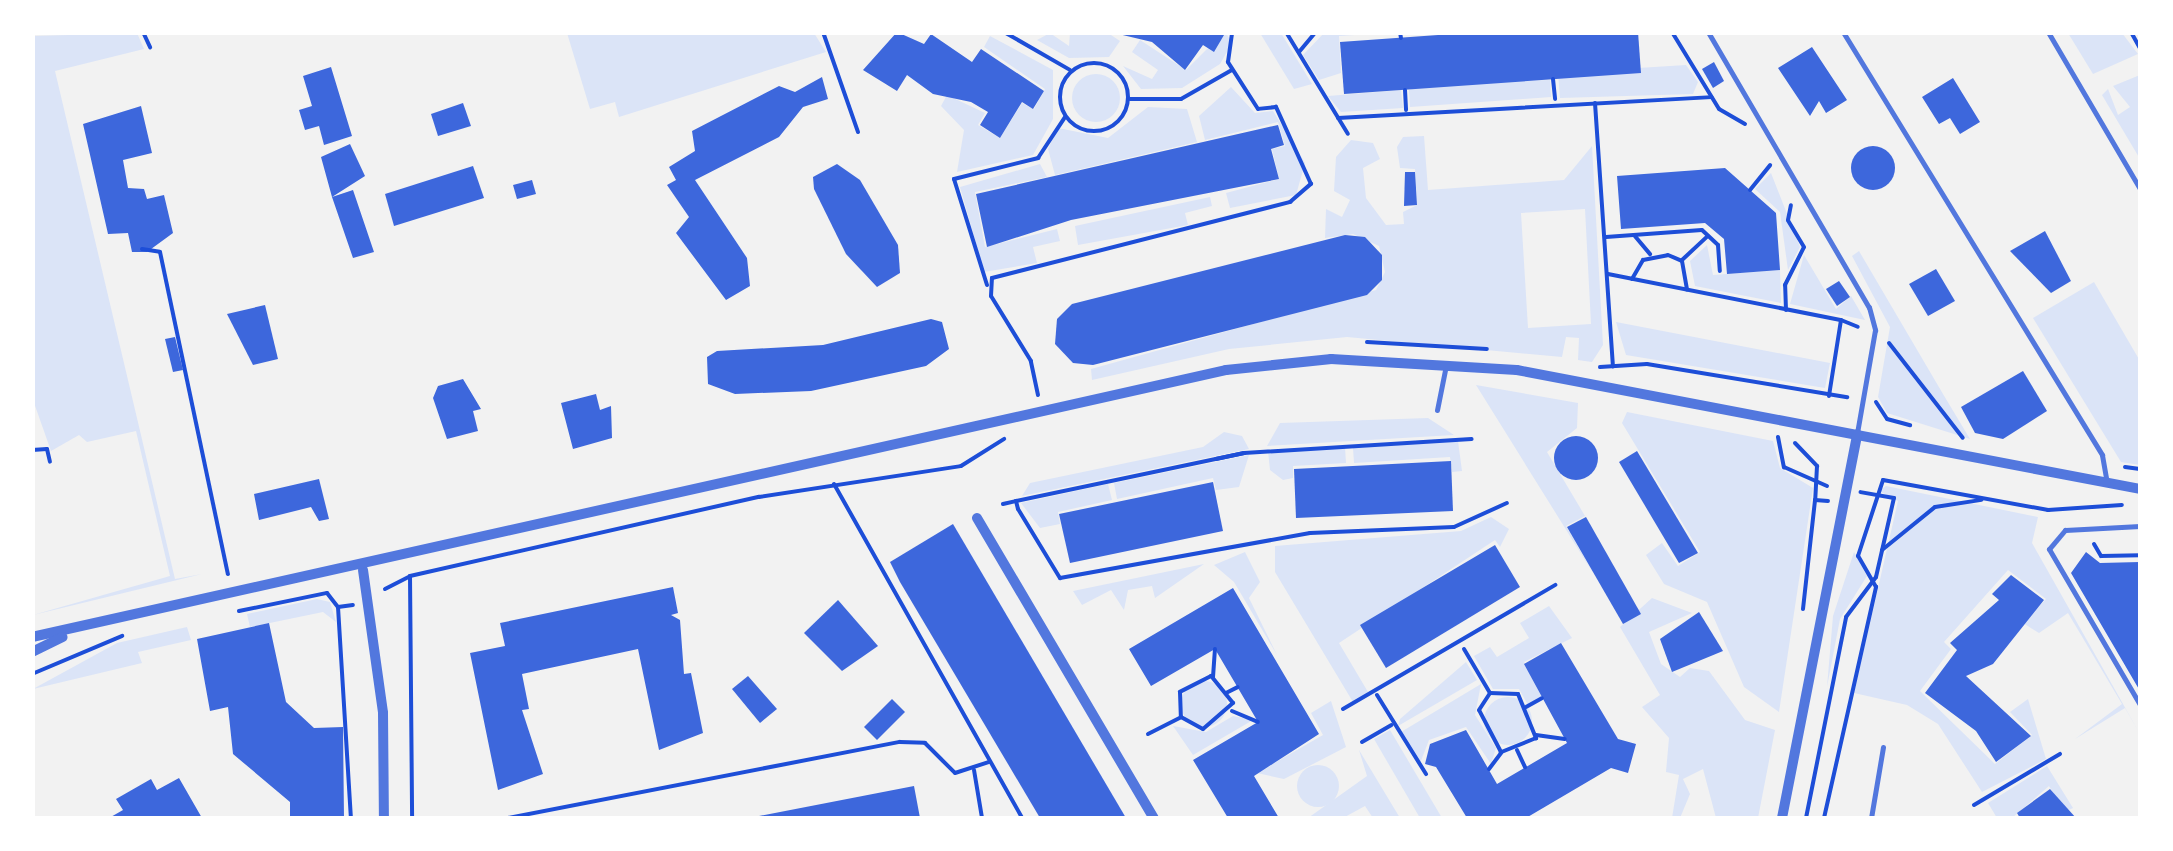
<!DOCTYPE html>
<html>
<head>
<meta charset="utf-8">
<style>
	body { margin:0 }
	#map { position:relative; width:2173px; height:851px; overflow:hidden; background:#f2f2f2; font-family:"Titillium Web",sans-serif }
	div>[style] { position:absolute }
	.green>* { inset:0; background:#dbe4f7 }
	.round { border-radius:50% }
	.building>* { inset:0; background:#3d67dc }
	.path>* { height:4px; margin:-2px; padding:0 2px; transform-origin:2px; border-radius:2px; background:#1d4ed8 }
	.path>.ring { margin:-2px; padding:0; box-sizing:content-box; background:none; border:4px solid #1d4ed8; border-radius:50% }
	.service>* { height:5px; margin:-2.5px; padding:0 2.5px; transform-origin:2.5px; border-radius:2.5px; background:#5277de }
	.minor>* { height:10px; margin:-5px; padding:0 5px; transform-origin:5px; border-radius:5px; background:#5277de }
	span { translate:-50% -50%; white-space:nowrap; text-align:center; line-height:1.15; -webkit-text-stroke:10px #fff; paint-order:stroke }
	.frame { position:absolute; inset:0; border:35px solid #fff; pointer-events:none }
</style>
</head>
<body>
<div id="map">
	<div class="green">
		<i style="clip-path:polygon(137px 33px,144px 49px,55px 71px,175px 579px,202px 574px,33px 615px,170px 576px,136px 431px,87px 442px,79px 435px,51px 451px,33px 400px,33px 36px)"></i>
		<i style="clip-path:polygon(567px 33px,814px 33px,826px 52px,619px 117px,615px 102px,590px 109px)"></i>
		<i style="clip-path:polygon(1108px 33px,1120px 41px,1109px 57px,1069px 58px,1037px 40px,1050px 33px,1069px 46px,1070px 33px)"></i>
		<i style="clip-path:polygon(1223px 33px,1226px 33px,1232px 43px,1220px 64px,1182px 88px,1141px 89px,1123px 66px,1152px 79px,1158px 70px,1132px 52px,1140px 40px,1186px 70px)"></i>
		<i style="clip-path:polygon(1260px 33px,1281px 33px,1312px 84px,1294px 89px)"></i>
		<i style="clip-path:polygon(1324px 33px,1324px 32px,1385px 33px,1339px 36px,1341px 73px,1319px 80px,1303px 55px)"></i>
		<i style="clip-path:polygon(2068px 33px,2122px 33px,2138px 54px,2093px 74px)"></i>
		<i style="clip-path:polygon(990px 36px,1053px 70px,1053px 119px,1033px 155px,957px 172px,964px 130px,941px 106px,947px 95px,985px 113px,978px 125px,1000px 138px,1022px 103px,1034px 109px,1045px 89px,984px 47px)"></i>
		<i style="clip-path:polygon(1686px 65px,1698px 82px,1693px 94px,1560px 98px,1558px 73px)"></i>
		<i class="round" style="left:1072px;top:74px;width:48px;height:48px"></i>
		<i style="clip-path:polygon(2140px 75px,2140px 159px,2102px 95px,2108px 89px,2118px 115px,2130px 107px,2113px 86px)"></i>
		<i style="clip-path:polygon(1550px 80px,1551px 97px,1410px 107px,1409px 90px,1426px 83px)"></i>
		<i style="clip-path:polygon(1231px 87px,1255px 113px,1273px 111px,1305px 163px,1296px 195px,1230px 208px,1226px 193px,1279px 179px,1272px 149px,1285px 146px,1278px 122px,1205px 140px,1199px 116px)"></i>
		<i style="clip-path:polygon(1401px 90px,1403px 108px,1341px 112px,1328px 96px)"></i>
		<i style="clip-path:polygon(1148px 107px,1187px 109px,1197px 142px,1055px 175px,1048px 149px,1058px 128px,1108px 138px)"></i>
		<i style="clip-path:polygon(evenodd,1424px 136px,1428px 190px,1564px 180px,1592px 146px,1603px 345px,1592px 362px,1578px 360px,1579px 338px,1566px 337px,1562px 357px,1347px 337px,1229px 349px,1092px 380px,1091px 369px,1376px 290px,1385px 272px,1379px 246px,1353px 234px,1325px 238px,1326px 209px,1342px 217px,1350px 200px,1334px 191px,1336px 157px,1351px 140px,1373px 143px,1380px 159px,1363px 168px,1366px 198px,1386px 225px,1404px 224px,1403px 212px,1417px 205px,1415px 169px,1400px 168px,1397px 147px,1403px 137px,1424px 136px,1585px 209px,1591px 324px,1528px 328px,1521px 213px,1585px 209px)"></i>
		<i style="clip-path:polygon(1040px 164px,1047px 177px,975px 192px,985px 247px,1057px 229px,1060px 241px,1033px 247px,1037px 263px,984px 272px,960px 187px)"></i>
		<i style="clip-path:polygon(1771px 173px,1800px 247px,1788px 270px,1780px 212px,1755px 189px)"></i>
		<i style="clip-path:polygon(1210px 197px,1212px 206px,1185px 213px,1188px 225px,1078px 245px,1075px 226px)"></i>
		<i style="clip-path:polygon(1707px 245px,1713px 275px,1780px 270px,1781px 303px,1695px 286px,1690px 261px)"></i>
		<i style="clip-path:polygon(1859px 251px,1943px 394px,1970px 439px,1887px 413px,1878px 397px,1890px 327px,1852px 256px)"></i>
		<i style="clip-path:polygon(1804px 255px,1836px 309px,1851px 296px,1865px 320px,1790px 304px)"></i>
		<i style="clip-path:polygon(2094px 282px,2140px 361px,2140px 465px,2121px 462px,2033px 318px)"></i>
		<i style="clip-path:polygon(1616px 322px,1830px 363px,1825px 388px,1626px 355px)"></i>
		<i style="clip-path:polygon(1476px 385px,1578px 403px,1577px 428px,1547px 452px,1585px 516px,1566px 526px,1593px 573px)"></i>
		<i style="clip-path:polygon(1627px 412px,1773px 441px,1780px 468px,1813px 488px,1779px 712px,1744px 687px,1707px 602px,1664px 584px,1646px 555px,1662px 543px,1678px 566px,1700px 552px,1622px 423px)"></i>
		<i style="clip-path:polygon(1428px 418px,1454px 435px,1267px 446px,1280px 423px)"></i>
		<i style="clip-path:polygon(1224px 432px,1242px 436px,1249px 449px,1022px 496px,1030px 483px,1203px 447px)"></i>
		<i style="clip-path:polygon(1458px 441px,1462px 471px,1452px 472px,1450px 457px,1354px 463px,1353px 448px)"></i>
		<i style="clip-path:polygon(1345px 447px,1346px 463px,1293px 466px,1293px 478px,1283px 480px,1270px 470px,1268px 451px)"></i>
		<i style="clip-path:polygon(1249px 455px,1239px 487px,1216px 490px,1213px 478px,1117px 499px,1114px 483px)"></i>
		<i style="clip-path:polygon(1108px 484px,1112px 500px,1058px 512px,1060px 524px,1040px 528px,1021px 503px)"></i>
		<i style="clip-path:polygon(1886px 486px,2038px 517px,2032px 543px,2140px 734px,2125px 708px,2075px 739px,2122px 704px,2068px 613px,2039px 633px,2023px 623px,2046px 599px,2008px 570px,1944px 642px,1951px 649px,1920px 691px,1995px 764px,2032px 735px,2010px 712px,2028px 699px,2046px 759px,1982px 792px,1938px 724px,1907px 705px,1854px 693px,1898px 501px,1879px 491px)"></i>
		<i style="clip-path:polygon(1491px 517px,1509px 529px,1500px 547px,1495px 540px,1339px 643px,1368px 692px,1353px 702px,1275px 572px,1275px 546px,1461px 531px)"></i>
		<i style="clip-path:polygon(1245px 552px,1260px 582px,1249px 598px,1277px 655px,1234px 582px,1214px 565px)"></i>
		<i style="clip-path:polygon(1854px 552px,1867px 576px,1840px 619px,1827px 687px,1833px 616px)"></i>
		<i style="clip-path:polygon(1204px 564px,1155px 598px,1152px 586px,1128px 590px,1124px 610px,1111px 590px,1082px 605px,1073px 591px)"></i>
		<i style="clip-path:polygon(1652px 598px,1692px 613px,1649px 632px,1661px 664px,1680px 677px,1690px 668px,1709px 671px,1745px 720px,1775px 730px,1758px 818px,1716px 818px,1703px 769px,1683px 779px,1690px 794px,1680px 818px,1672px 818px,1679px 775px,1666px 772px,1669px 738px,1642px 707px,1660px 695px,1620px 627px)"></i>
		<i style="clip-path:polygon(317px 599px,330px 602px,336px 622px,323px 612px,250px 627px,247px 614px)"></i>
		<i style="clip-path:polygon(1549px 606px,1572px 638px,1524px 662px,1544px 697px,1528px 705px,1519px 689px,1493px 689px,1474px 656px,1490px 647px,1497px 657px,1529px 638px,1520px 623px)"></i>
		<i style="clip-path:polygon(187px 627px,191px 640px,138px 652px,142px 663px,33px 689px,117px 643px)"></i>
		<i style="clip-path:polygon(1466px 662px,1477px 680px,1398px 726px,1400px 719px)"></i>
		<i class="round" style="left:1181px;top:681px;width:46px;height:46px"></i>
		<i style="clip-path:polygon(1481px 684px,1475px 715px,1496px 748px,1491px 764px,1466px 727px,1429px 740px,1419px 766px,1401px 732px)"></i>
		<i class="round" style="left:1484px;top:697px;width:48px;height:48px"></i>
		<i style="clip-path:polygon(1331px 701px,1346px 747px,1284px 779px,1257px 773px,1323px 735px,1311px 713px)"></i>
		<i style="clip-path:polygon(1233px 716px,1253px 720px,1193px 755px,1173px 726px,1206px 732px)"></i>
		<i style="clip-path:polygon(1390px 730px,1442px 818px,1420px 818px,1374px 739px)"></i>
		<i style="clip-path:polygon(1359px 750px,1400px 818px,1373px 818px,1365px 806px,1343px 818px,1308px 818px,1367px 776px)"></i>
		<i class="round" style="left:1297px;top:765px;width:42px;height:42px"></i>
		<i style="clip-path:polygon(2047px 766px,2073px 808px,2065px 812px,2049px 786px,2012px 818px,1997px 818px,1988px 803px)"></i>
	</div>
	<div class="building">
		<i style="clip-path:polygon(897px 32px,924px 44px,931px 34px,972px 62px,981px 49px,1044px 91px,1033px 109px,1022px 102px,1000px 138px,980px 125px,988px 112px,971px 102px,933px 94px,907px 75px,897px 91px,863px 70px)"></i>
		<i style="clip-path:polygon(1110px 32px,1220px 32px,1224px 35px,1214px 52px,1203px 45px,1185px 70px,1152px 42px)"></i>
		<i style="clip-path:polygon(1480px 32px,1638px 32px,1641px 73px,1344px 94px,1340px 42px)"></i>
		<i style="clip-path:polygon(1812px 47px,1847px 100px,1826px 113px,1819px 101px,1810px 116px,1778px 68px)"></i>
		<i style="clip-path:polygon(1714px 62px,1724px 81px,1713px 88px,1702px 69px)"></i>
		<i style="clip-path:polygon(331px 67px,352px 136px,324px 145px,319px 126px,305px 130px,299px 110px,312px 106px,303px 76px)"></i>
		<i style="clip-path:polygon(822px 77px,828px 99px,803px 107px,779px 137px,695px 180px,747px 258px,750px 286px,726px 300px,676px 233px,689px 217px,667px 185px,676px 180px,669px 167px,695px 151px,692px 131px,779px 86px,795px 92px)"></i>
		<i style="clip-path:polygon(1953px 78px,1980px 122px,1960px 134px,1950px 118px,1939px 124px,1922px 97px)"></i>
		<i style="clip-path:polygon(463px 103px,471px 126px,438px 136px,431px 114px)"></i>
		<i style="clip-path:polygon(141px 106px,152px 153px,123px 160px,128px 188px,144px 189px,147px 199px,164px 195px,173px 233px,147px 252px,132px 252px,128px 233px,108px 234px,83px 124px)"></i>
		<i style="clip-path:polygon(1278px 125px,1284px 145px,1271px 149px,1279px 179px,1071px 220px,987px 247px,976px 194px)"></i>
		<i style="clip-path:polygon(350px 144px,365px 176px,332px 197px,353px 190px,374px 252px,353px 258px,332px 197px,321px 157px)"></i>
		<i class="round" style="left:1851px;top:146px;width:44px;height:44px"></i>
		<i style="clip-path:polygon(837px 164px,860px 180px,898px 245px,900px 273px,877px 287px,846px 254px,814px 189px,813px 177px)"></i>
		<i style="clip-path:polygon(473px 166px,484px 198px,394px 226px,385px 194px)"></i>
		<i style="clip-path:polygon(1725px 168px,1776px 213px,1780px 270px,1727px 274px,1724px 239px,1705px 223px,1621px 229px,1617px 176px)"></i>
		<i style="clip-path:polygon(1405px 172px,1415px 172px,1417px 205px,1404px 206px)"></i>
		<i style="clip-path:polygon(532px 180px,536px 194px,517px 199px,513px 185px)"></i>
		<i style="clip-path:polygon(2045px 231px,2071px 281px,2051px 293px,2010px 251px)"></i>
		<i style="clip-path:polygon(1345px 235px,1365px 237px,1382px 255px,1382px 280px,1367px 295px,1093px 365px,1073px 363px,1055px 344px,1057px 319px,1072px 304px)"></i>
		<i style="clip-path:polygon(1936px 269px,1955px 301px,1928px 316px,1909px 284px)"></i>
		<i style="clip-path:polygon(1839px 281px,1850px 297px,1837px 306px,1826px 289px)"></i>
		<i style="clip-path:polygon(265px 305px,278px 359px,253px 365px,227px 314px)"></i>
		<i style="clip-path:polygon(931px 319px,942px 322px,949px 349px,926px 366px,811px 391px,735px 394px,708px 384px,707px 357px,717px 351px,823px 345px)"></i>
		<i style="clip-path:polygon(175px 337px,183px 370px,173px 372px,165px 339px)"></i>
		<i style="clip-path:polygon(2023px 371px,2047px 411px,2003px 439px,1975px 433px,1961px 407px)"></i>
		<i style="clip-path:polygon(463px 379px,481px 409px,473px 411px,478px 431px,447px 439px,433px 398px,438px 386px)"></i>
		<i style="clip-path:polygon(596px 394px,600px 410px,611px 406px,612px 438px,573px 449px,561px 403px)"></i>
		<i class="round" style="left:1554px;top:436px;width:44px;height:44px"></i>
		<i style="clip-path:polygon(1637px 451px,1698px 553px,1679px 563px,1619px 462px)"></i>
		<i style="clip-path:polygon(1451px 461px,1453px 511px,1296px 518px,1294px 469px)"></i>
		<i style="clip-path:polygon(319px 479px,329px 519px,319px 521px,311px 507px,259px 520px,254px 494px)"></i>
		<i style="clip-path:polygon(1213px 482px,1223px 531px,1070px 563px,1059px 514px)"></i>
		<i style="clip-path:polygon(1586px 517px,1641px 614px,1623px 624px,1567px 527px)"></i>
		<i style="clip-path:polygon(953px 524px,1126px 818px,1040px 818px,900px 582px,890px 562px)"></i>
		<i style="clip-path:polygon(1495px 545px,1520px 587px,1386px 668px,1360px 625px)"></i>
		<i style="clip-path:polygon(2086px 552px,2100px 563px,2140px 562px,2140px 691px,2071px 573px)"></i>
		<i style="clip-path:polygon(2011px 575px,2044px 600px,1993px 664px,1966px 676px,2031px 736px,1996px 762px,1976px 731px,1925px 693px,1957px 650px,1950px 643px,1999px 600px,1992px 594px)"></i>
		<i style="clip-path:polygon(673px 587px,678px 613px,671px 615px,680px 620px,684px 674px,691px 673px,703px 733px,659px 750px,638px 649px,522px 674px,529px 709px,522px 710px,543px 774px,498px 790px,470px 653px,505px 646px,500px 623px)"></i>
		<i style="clip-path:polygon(1233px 588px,1319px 734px,1254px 776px,1279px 818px,1228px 818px,1193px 760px,1258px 722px,1215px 649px,1151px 686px,1129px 649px)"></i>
		<i style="clip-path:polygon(838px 600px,878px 646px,842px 671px,804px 633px)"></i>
		<i style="clip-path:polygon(1699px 612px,1723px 651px,1672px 672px,1660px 639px)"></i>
		<i style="clip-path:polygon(269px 623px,286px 702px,314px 728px,343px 727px,344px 818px,290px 818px,290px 802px,233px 754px,228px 707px,210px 711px,197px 639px)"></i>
		<i style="clip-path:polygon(1561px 643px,1618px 739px,1636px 744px,1628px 773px,1611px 768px,1526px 818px,1467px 818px,1436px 767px,1425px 764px,1430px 744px,1466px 730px,1497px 784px,1567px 743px,1524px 664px)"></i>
		<i style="clip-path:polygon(748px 676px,777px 709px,760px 723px,732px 689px)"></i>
		<i style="clip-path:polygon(892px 699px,905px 712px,877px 740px,864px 727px)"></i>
		<i style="clip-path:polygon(179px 778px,202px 818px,109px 818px,123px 810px,116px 799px,151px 779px,157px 790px)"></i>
		<i style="clip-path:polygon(914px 786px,920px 818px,754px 818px,754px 817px)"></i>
		<i style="clip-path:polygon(2050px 789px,2076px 818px,2020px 818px,2017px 813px)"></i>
	</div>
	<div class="path">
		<i style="left:143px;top:32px;width:17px;rotate:65deg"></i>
		<i style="left:823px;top:32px;width:106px;rotate:70.7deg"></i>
		<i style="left:1004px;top:32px;width:76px;rotate:29.9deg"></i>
		<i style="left:1286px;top:32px;width:119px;rotate:58.7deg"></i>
		<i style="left:1400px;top:32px;width:6px;rotate:81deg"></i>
		<i style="left:1672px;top:32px;width:90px;rotate:58.6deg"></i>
		<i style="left:1719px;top:109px;width:30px;rotate:30deg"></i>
		<i style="left:2131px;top:32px;width:18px;rotate:61deg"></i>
		<i style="left:1299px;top:52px;width:26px;rotate:-50deg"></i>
		<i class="ring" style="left:1060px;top:63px;width:64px;height:64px"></i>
		<i style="left:1553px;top:79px;width:20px;rotate:84deg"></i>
		<i style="left:1405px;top:90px;width:20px;rotate:87deg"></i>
		<i style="left:1130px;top:99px;width:51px"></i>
		<i style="left:1181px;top:99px;width:59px;rotate:-29.6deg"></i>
		<i style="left:1595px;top:103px;width:264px;rotate:86.1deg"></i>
		<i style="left:1338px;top:118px;width:374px;rotate:-3.2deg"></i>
		<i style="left:1750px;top:190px;width:32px;rotate:-51deg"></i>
		<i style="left:1634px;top:235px;width:25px;rotate:50deg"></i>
		<i style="left:1606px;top:237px;width:96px;rotate:-4.2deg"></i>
		<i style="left:1702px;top:230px;width:22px;rotate:43deg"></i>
		<i style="left:1718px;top:245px;width:26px;rotate:86deg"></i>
		<i style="left:142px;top:249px;width:18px;rotate:9deg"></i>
		<i style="left:160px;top:252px;width:329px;rotate:78.1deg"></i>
		<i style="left:1682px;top:260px;width:35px;rotate:-43deg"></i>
		<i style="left:1608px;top:274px;width:237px;rotate:11.2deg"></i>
		<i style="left:1841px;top:320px;width:77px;rotate:99deg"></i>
		<i style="left:1632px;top:279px;width:22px;rotate:-60deg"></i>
		<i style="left:1643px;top:260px;width:25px;rotate:-11deg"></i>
		<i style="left:1668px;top:255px;width:15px;rotate:23deg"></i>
		<i style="left:1682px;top:261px;width:29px;rotate:80deg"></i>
		<i style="left:987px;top:285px;width:111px;rotate:-107.3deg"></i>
		<i style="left:954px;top:179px;width:87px;rotate:-14deg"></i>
		<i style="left:1038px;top:158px;width:49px;rotate:-56.6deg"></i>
		<i style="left:1786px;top:310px;width:25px;rotate:-92deg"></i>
		<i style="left:1785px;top:285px;width:42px;rotate:-63.4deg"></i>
		<i style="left:1804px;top:247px;width:31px;rotate:-121deg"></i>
		<i style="left:1788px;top:220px;width:15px;rotate:-79deg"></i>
		<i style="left:1841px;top:320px;width:18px;rotate:22deg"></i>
		<i style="left:1367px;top:342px;width:120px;rotate:3.3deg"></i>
		<i style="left:1889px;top:343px;width:120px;rotate:52.1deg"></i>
		<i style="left:1600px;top:367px;width:47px;rotate:-3.7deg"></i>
		<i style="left:1647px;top:364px;width:203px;rotate:9.4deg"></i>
		<i style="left:1038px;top:395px;width:35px;rotate:-102deg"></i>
		<i style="left:1031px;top:361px;width:76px;rotate:-121.6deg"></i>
		<i style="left:991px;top:296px;width:18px;rotate:-87deg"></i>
		<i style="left:992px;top:278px;width:308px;rotate:-14.3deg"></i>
		<i style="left:1290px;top:202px;width:28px;rotate:-41deg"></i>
		<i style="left:1311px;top:184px;width:85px;rotate:-114.4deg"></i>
		<i style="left:1276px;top:107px;width:18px;rotate:174deg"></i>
		<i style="left:1258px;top:109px;width:56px;rotate:-122.6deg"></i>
		<i style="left:1228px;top:62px;width:30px;rotate:-82deg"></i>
		<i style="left:1876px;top:402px;width:20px;rotate:57deg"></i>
		<i style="left:1887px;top:419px;width:24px;rotate:15deg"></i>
		<i style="left:1778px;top:437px;width:31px;rotate:79deg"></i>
		<i style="left:1784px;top:467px;width:47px;rotate:23.8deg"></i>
		<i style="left:1795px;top:443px;width:32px;rotate:46deg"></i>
		<i style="left:1817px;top:466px;width:34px;rotate:93deg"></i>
		<i style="left:1815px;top:500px;width:13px;rotate:4deg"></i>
		<i style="left:32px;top:450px;width:15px;rotate:-4deg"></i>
		<i style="left:47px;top:449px;width:13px;rotate:77deg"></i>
		<i style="left:1244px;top:453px;width:228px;rotate:-3.5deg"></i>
		<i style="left:1216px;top:459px;width:29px;rotate:-12deg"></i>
		<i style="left:1244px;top:453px;width:233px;rotate:168.1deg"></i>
		<i style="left:1016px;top:501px;width:8px;rotate:76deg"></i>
		<i style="left:1018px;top:509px;width:81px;rotate:58.7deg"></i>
		<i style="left:1060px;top:578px;width:254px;rotate:-10.2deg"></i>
		<i style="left:1310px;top:533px;width:144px;rotate:-2.4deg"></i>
		<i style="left:1454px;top:527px;width:58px;rotate:-24.4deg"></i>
		<i style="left:2125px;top:467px;width:15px;rotate:8deg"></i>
		<i style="left:834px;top:484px;width:383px;rotate:60.6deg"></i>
		<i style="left:1003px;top:504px;width:13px;rotate:-13deg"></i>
		<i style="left:2094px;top:544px;width:14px;rotate:60deg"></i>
		<i style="left:2101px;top:556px;width:39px;rotate:-1deg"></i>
		<i style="left:1882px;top:550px;width:68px;rotate:-39.1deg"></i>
		<i style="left:1935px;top:507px;width:47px;rotate:-8.7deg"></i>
		<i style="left:410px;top:576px;width:242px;rotate:89.5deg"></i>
		<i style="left:385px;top:589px;width:28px;rotate:-27deg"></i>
		<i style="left:410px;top:576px;width:358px;rotate:-12.8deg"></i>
		<i style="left:759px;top:497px;width:204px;rotate:-8.7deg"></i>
		<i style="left:961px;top:466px;width:51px;rotate:-32.1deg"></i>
		<i style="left:338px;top:607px;width:15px;rotate:-8deg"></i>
		<i style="left:1803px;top:609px;width:110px;rotate:-83.7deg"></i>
		<i style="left:239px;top:611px;width:90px;rotate:-11.6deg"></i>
		<i style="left:327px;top:593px;width:18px;rotate:52deg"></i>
		<i style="left:338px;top:607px;width:211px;rotate:86.5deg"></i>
		<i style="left:1464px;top:649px;width:51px;rotate:59.4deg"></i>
		<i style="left:1490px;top:693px;width:28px;rotate:2deg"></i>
		<i style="left:1518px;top:694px;width:48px;rotate:67.8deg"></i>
		<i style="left:1536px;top:738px;width:38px;rotate:158deg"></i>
		<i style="left:1501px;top:752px;width:47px;rotate:-117.6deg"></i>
		<i style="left:1479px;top:710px;width:20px;rotate:-57deg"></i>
		<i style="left:32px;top:674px;width:98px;rotate:-22.9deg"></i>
		<i style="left:1213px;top:677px;width:28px;rotate:-86deg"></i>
		<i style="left:1226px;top:693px;width:13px;rotate:-27deg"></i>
		<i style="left:1377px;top:695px;width:93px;rotate:58.2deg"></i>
		<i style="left:1526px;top:707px;width:18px;rotate:-29deg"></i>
		<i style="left:1343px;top:709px;width:246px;rotate:-30.3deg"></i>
		<i style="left:1232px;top:711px;width:28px;rotate:23deg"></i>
		<i style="left:1148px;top:734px;width:37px;rotate:-27deg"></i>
		<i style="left:1181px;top:717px;width:25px;rotate:29deg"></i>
		<i style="left:1203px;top:729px;width:40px;rotate:-41deg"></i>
		<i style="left:1233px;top:703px;width:35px;rotate:-129deg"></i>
		<i style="left:1211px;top:676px;width:35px;rotate:153deg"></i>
		<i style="left:1180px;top:692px;width:25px;rotate:88deg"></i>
		<i style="left:1536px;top:735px;width:29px;rotate:8deg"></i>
		<i style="left:1362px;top:742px;width:34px;rotate:-30deg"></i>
		<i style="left:1517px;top:750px;width:19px;rotate:65deg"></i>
		<i style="left:1489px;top:769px;width:20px;rotate:-53deg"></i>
		<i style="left:974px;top:770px;width:49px;rotate:80.5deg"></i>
		<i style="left:1974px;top:805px;width:100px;rotate:-30.7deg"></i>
		<i style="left:508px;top:818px;width:399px;rotate:-11deg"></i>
		<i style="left:900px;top:742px;width:25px;rotate:2deg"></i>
		<i style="left:925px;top:743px;width:42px;rotate:45deg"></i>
		<i style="left:955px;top:773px;width:36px;rotate:-18deg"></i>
		<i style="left:1806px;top:818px;width:205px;rotate:-78.7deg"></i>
		<i style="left:1846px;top:617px;width:50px;rotate:-53.1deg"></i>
		<i style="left:1876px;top:577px;width:81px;rotate:-77.2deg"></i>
		<i style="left:1894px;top:498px;width:34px;rotate:-170deg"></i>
		<i style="left:1824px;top:818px;width:237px;rotate:-77.3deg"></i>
		<i style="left:1876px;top:587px;width:36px;rotate:-120deg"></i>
		<i style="left:1858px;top:556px;width:80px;rotate:-71.8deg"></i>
		<i style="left:1883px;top:480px;width:168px;rotate:10.3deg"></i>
		<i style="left:2048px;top:510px;width:74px;rotate:-3.9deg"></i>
		<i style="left:1899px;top:818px;width:20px"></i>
	</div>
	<div class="service">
		<i style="left:1708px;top:32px;width:319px;rotate:59.7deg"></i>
		<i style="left:1869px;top:307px;width:24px;rotate:75deg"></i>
		<i style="left:1875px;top:330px;width:105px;rotate:99.9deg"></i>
		<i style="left:1843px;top:32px;width:496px;rotate:58.5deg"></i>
		<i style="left:2102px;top:455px;width:27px;rotate:80deg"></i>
		<i style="left:2048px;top:32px;width:182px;rotate:59.6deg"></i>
		<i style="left:1437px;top:410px;width:46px;rotate:-78.7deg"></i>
		<i style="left:2140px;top:526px;width:75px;rotate:176.9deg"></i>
		<i style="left:2065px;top:530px;width:25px;rotate:130deg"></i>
		<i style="left:2049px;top:549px;width:181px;rotate:59.7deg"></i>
		<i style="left:1871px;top:818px;width:72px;rotate:-80.4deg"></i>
	</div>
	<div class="minor">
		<i style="left:977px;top:518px;width:348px;rotate:59.5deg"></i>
		<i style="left:363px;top:570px;width:144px;rotate:82deg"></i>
		<i style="left:383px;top:713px;width:105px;rotate:89.5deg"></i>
		<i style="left:32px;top:637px;width:1223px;rotate:-12.6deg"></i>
		<i style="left:1226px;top:370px;width:106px;rotate:-6deg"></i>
		<i style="left:1331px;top:359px;width:186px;rotate:3.4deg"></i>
		<i style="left:1517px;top:370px;width:634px;rotate:10.81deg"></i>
		<i style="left:32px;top:652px;width:34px;rotate:-26deg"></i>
		<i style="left:1782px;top:818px;width:391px;rotate:-78.9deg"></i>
	</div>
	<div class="frame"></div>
</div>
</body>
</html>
